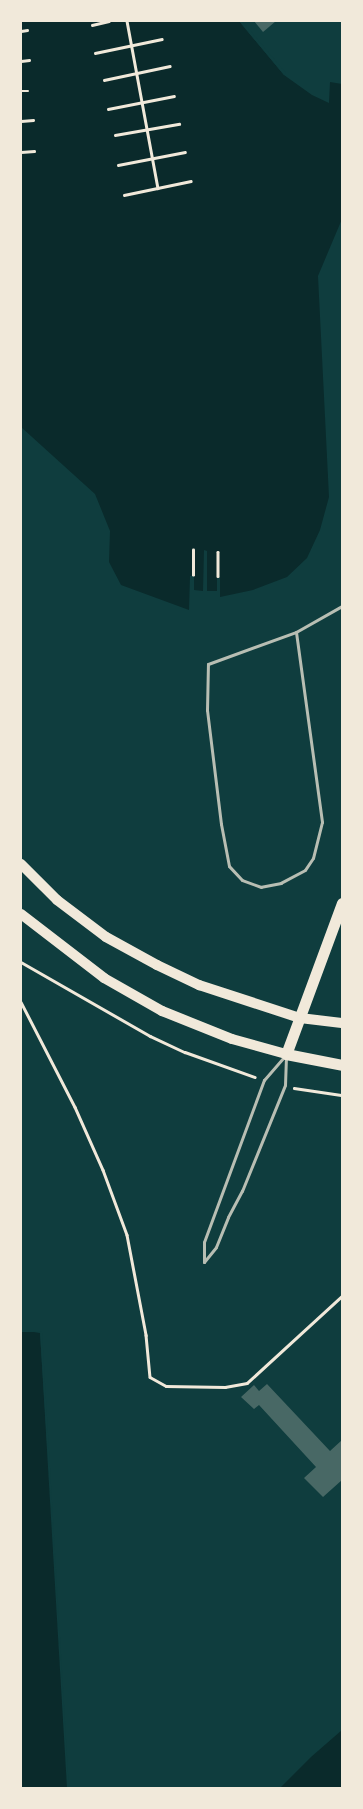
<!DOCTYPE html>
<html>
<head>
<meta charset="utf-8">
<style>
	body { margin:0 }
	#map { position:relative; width:363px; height:1809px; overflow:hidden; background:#0f3d3e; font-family:Overpass,sans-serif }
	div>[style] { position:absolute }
	.water>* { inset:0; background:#0a2a2b }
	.pier>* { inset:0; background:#0f3d3e }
	.building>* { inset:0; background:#486865 }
	.path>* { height:2.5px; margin:-1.25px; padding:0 1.25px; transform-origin:1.25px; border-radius:1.25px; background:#f1e9da }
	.service>* { height:3px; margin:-1.5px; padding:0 1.5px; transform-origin:1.5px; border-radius:1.5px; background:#b8beb3 }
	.primary>* { height:10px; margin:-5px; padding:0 5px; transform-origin:5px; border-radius:5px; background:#f1e9da }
	.trunk>* { height:11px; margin:-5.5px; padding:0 5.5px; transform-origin:5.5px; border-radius:5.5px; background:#f1e9da }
	span { translate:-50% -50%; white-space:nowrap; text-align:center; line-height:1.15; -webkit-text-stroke:3px #f1e9da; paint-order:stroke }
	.frame { position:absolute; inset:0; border:22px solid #f1e9da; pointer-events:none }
</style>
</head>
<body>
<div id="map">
	<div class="water">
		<i style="clip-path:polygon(21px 21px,239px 21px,284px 75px,312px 95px,329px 103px,330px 82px,342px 84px,342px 219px,318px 276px,329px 497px,320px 530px,307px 558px,287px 577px,253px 590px,220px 597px,220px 576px,217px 576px,217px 591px,207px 591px,207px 551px,204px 550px,203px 591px,194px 590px,194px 576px,190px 576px,189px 610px,121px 585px,109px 562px,110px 531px,95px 494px,21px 427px)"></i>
		<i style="clip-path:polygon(21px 1332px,40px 1332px,67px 1788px,21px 1788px)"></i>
		<i style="clip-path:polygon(342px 1730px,342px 1788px,280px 1788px,311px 1757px)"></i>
	</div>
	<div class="pier">
		<i style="clip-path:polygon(239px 21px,242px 21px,286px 73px,284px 75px)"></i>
		<i style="clip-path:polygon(21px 1330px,42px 1332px,69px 1788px,40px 1333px)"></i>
	</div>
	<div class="building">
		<i style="clip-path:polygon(254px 21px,276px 21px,263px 32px)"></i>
		<i style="clip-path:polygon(267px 1384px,330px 1451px,342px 1440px,342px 1480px,323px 1497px,304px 1478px,316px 1467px,259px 1405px,254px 1409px,241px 1397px,254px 1385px,259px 1391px)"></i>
	</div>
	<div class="path">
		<i style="left:127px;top:21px;width:170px;rotate:79.5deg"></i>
		<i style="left:92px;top:25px;width:17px;rotate:-13deg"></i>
		<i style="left:21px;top:31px;width:6px;rotate:-9deg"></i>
		<i style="left:95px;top:53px;width:68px;rotate:-11.8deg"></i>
		<i style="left:21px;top:61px;width:8px;rotate:-7deg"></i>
		<i style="left:104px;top:80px;width:67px;rotate:-12deg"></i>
		<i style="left:21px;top:91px;width:7px"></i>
		<i style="left:108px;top:109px;width:67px;rotate:-11.1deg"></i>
		<i style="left:21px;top:121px;width:12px;rotate:-5deg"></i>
		<i style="left:115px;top:135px;width:65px;rotate:-9.8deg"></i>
		<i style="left:21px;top:152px;width:13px;rotate:-4deg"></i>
		<i style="left:118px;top:165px;width:68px;rotate:-11deg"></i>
		<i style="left:124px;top:195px;width:68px;rotate:-11.8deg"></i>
		<i style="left:218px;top:552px;width:24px;rotate:90deg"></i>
		<i style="left:193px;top:575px;width:25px;rotate:-90deg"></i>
		<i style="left:21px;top:962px;width:149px;rotate:29.8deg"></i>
		<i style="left:150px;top:1036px;width:38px;rotate:25deg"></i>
		<i style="left:185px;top:1052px;width:74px;rotate:19.7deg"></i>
		<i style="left:21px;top:1002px;width:118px;rotate:62.8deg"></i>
		<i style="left:75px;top:1107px;width:69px;rotate:66deg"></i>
		<i style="left:103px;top:1170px;width:69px;rotate:69.7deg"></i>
		<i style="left:127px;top:1235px;width:102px;rotate:79.2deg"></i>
		<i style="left:146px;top:1335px;width:42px;rotate:84.6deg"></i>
		<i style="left:150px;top:1377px;width:18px;rotate:29deg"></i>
		<i style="left:166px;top:1386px;width:59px;rotate:1deg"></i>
		<i style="left:225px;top:1387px;width:22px;rotate:-10deg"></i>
		<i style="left:247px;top:1383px;width:129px;rotate:-42.5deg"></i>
		<i style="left:294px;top:1088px;width:49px;rotate:8.3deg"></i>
	</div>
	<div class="service">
		<i style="left:296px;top:632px;width:192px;rotate:82.2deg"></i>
		<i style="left:322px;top:822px;width:37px;rotate:104deg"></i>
		<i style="left:313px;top:858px;width:14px;rotate:124deg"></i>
		<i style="left:305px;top:870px;width:27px;rotate:152deg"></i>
		<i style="left:281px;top:883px;width:20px;rotate:169deg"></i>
		<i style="left:261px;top:887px;width:20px;rotate:-160deg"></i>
		<i style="left:242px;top:880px;width:19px;rotate:-133deg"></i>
		<i style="left:229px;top:866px;width:43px;rotate:-100.8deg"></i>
		<i style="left:221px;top:824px;width:115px;rotate:-97deg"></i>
		<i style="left:207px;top:710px;width:46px;rotate:-88.8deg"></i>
		<i style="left:208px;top:664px;width:94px;rotate:-20deg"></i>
		<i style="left:296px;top:632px;width:53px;rotate:-29.5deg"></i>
		<i style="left:204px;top:1262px;width:20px;rotate:-90deg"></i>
		<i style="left:204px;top:1242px;width:173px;rotate:-69.7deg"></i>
		<i style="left:264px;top:1080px;width:32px;rotate:-49deg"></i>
		<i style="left:204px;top:1262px;width:19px;rotate:-51deg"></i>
		<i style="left:216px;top:1247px;width:32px;rotate:-68deg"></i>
		<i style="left:228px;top:1217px;width:30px;rotate:-62deg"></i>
		<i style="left:242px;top:1191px;width:114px;rotate:-67.9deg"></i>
		<i style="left:285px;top:1085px;width:29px;rotate:-88deg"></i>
	</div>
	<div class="primary">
		<i style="left:21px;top:864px;width:51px;rotate:45deg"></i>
		<i style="left:57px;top:900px;width:61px;rotate:37.1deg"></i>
		<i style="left:106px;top:937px;width:58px;rotate:28.8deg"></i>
		<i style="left:157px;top:965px;width:47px;rotate:25.5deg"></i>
		<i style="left:199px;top:985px;width:106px;rotate:18.1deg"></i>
		<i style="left:300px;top:1018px;width:42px;rotate:6.8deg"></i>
		<i style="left:21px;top:914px;width:105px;rotate:37.6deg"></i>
		<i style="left:104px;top:978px;width:67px;rotate:29.6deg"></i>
		<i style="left:162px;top:1011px;width:75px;rotate:21.8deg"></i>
		<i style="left:232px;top:1039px;width:56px;rotate:15.5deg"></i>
	</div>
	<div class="trunk">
		<i style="left:342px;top:903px;width:161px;rotate:110.3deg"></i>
		<i style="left:286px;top:1054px;width:57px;rotate:11.1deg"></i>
	</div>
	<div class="frame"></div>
</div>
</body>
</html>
